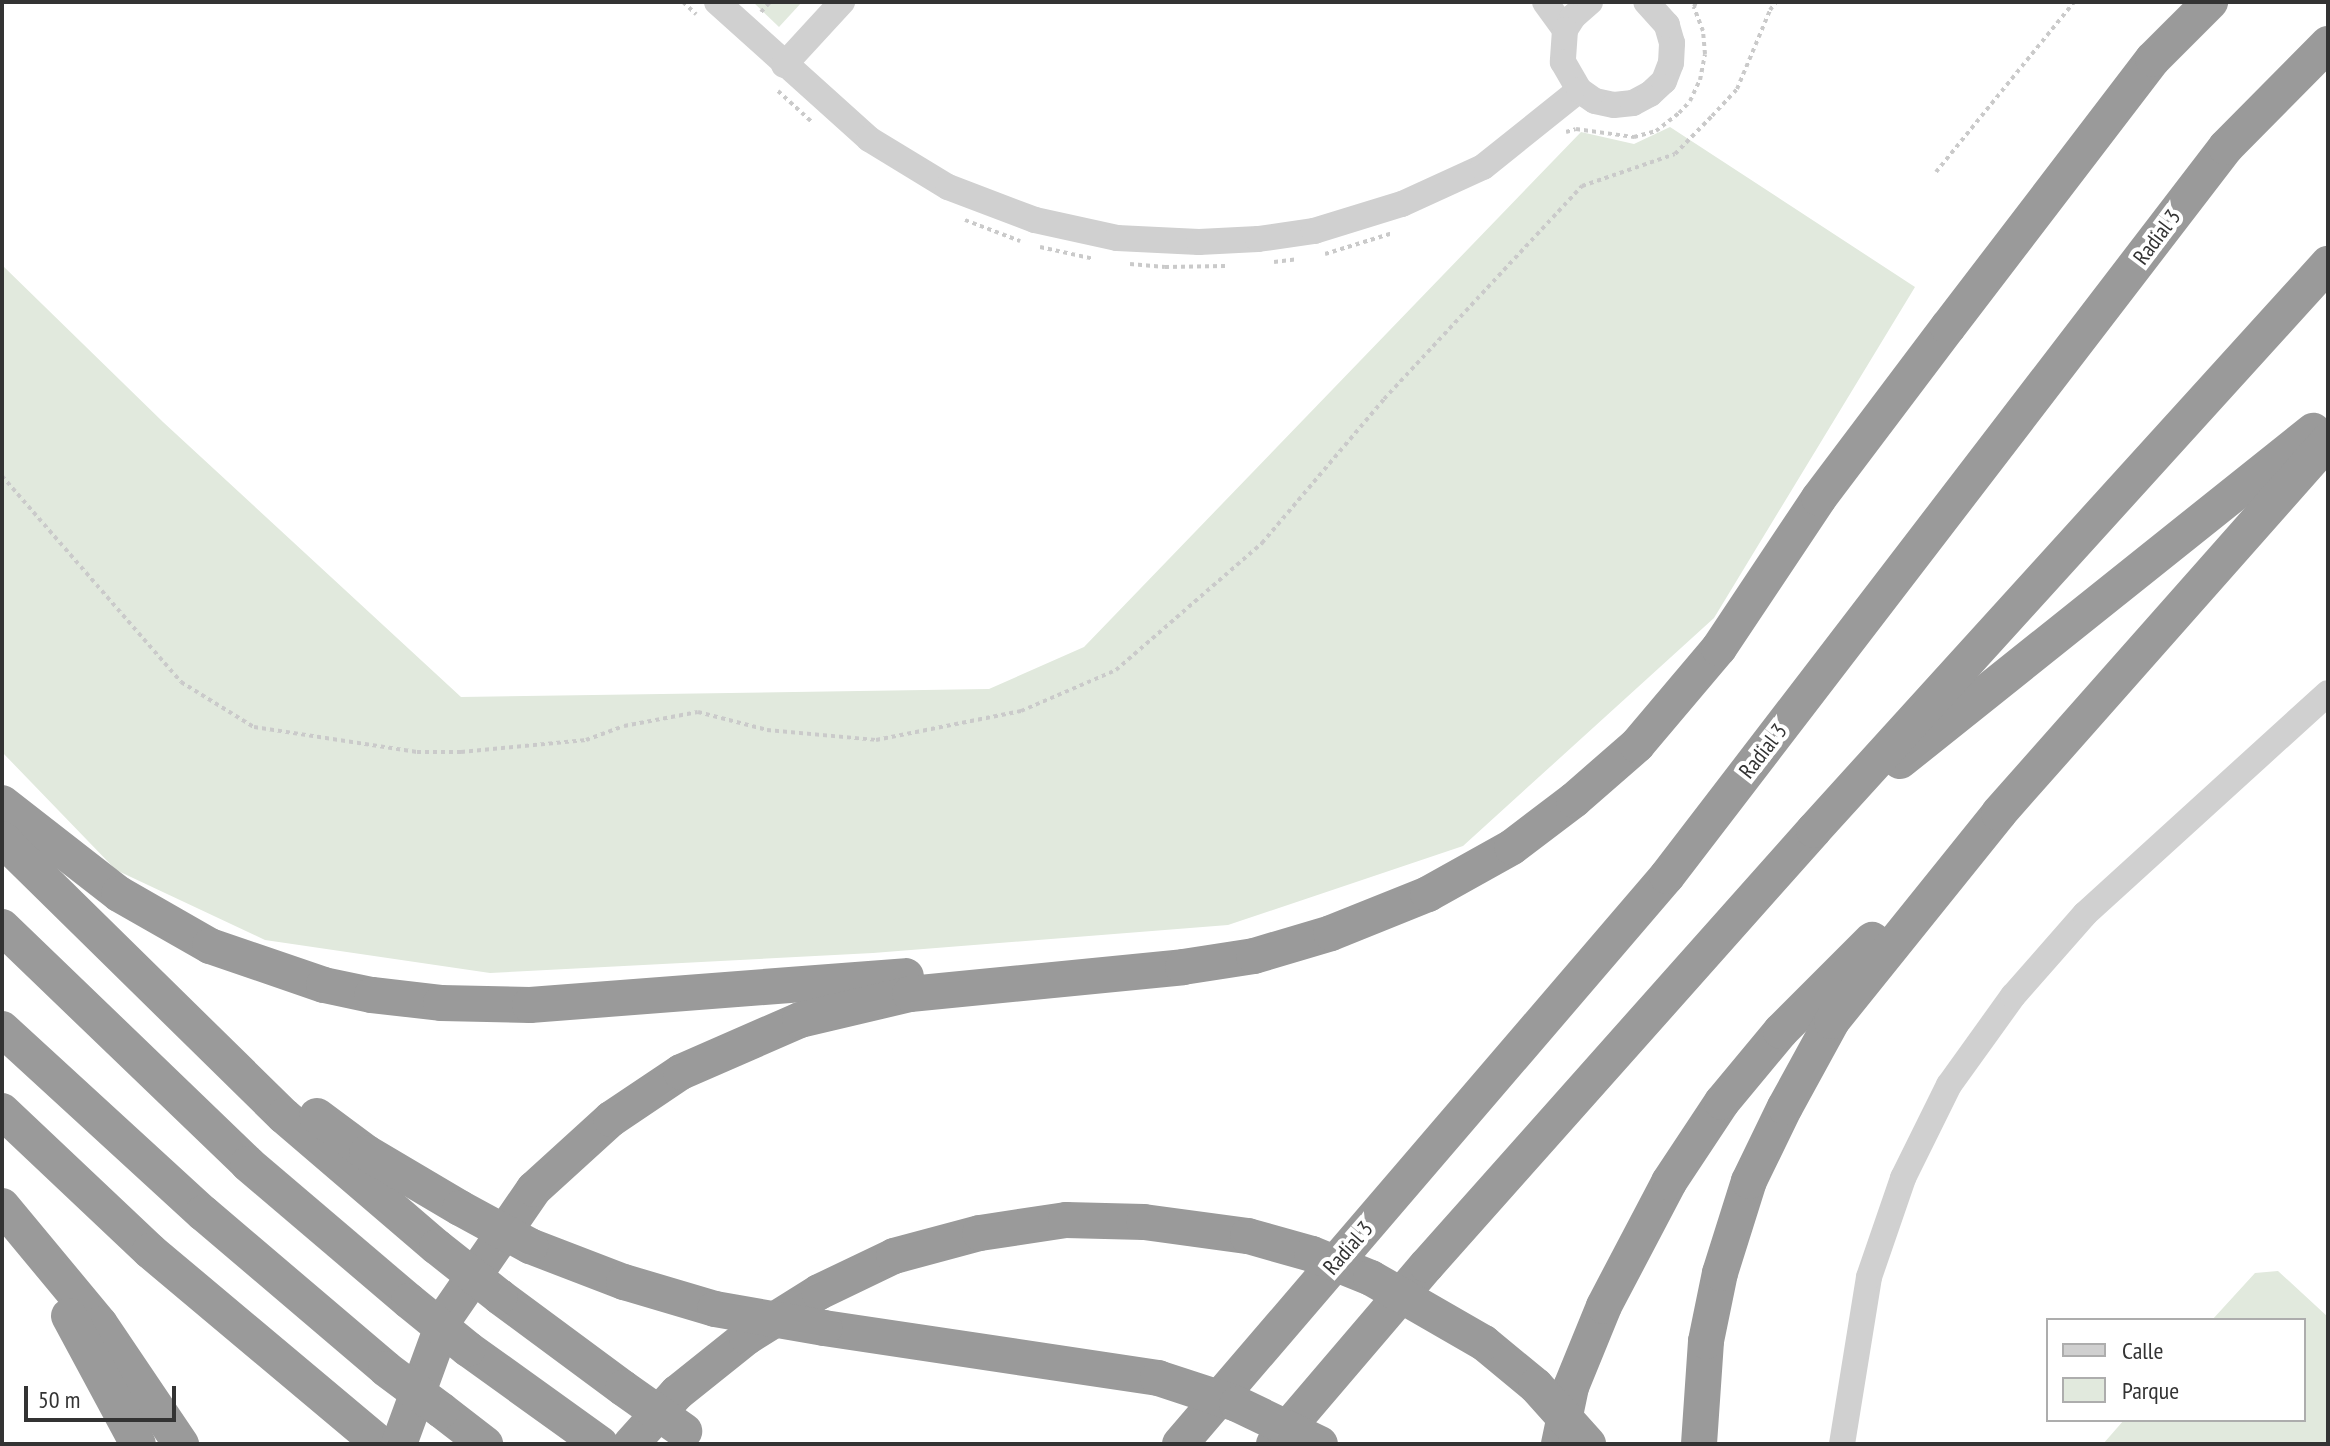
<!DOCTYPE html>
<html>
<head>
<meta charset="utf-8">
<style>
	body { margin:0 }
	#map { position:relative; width:2330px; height:1446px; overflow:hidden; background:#fff; font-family:"PT Sans Narrow",sans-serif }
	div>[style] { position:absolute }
	.green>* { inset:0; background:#e1e9dd }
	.path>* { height:4px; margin-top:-2px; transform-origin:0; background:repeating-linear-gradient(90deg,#cacaca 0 4px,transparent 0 8px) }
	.minor>* { height:26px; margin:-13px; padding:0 13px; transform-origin:13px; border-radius:13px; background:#d0d0d0 }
	.highway>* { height:36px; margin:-18px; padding:0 18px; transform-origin:18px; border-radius:18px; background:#9a9a9a }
	.highway-bridge>* { height:36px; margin:-18px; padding:0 18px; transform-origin:18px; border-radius:18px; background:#9a9a9a }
	span { translate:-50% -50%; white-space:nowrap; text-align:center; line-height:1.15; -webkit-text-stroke:8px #fff; paint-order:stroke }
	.street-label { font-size:22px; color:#333 }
	.frame { position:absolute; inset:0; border:4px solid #333; pointer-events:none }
	.legend { position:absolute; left:2046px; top:1318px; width:260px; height:104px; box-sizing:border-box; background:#fff; border:2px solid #adadad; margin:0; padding:10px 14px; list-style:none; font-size:24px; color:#333 }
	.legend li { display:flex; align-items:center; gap:16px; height:40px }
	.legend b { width:40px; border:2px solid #adadad }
	.scale { position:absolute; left:24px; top:1386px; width:152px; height:36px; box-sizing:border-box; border:4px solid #333; border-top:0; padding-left:10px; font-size:24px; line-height:28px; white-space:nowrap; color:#333; -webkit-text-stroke:6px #fff; paint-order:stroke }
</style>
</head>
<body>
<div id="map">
	<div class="green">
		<i style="clip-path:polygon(753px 2px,802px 2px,779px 27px)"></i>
		<i style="clip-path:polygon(1670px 127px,1915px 287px,1714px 618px,1463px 846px,1228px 925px,873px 953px,490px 973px,265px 940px,116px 870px,2px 752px,2px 265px,163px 422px,461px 697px,989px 689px,1084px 647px,1581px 132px,1634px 144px)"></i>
		<i style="clip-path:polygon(2278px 1271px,2328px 1317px,2328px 1444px,2103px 1444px,2124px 1420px,2304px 1420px,2304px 1320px,2212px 1320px,2255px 1273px)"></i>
	</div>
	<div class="path">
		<i style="left:683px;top:2px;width:18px;rotate:43deg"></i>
		<i style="left:761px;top:12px;width:13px;rotate:-48deg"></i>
		<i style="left:778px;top:91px;width:47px;rotate:42.4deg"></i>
		<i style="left:1566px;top:132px;width:10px;rotate:-17deg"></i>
		<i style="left:1576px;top:129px;width:59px;rotate:7.9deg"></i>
		<i style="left:1634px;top:137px;width:23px;rotate:-15deg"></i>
		<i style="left:1656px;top:131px;width:29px;rotate:-38deg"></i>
		<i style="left:1679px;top:113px;width:16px;rotate:-47deg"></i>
		<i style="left:1690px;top:101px;width:23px;rotate:-65deg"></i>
		<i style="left:1700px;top:80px;width:26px;rotate:-79deg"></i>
		<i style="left:1705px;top:54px;width:23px;rotate:-95deg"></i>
		<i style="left:1703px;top:31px;width:26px;rotate:-111deg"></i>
		<i style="left:1694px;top:7px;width:5px;rotate:-68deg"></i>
		<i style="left:1936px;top:172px;width:219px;rotate:-50.9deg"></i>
		<i style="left:965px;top:220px;width:59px;rotate:20.9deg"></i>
		<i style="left:1040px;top:247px;width:55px;rotate:12.5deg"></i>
		<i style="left:1325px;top:254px;width:71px;rotate:-17.2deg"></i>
		<i style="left:1274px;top:262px;width:23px;rotate:-7deg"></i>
		<i style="left:1130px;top:264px;width:35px;rotate:5deg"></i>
		<i style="left:1165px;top:267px;width:60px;rotate:-1deg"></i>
		<i style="left:2px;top:476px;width:273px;rotate:49deg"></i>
		<i style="left:181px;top:682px;width:86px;rotate:31.7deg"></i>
		<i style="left:254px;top:727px;width:165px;rotate:8.7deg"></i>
		<i style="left:417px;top:752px;width:44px"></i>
		<i style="left:461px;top:752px;width:126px;rotate:-5.5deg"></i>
		<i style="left:586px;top:740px;width:40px;rotate:-20.2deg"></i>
		<i style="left:624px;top:726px;width:75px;rotate:-10.7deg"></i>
		<i style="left:698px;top:712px;width:71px;rotate:14.6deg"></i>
		<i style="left:767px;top:730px;width:109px;rotate:5.2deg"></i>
		<i style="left:876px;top:740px;width:148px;rotate:-11.3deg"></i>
		<i style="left:1021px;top:711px;width:103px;rotate:-23.3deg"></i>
		<i style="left:1116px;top:670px;width:194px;rotate:-41deg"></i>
		<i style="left:1262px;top:543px;width:189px;rotate:-49.7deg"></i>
		<i style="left:1384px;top:399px;width:291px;rotate:-47.1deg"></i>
		<i style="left:1582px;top:186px;width:98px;rotate:-19deg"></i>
		<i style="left:1675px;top:154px;width:53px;rotate:-45.8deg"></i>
		<i style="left:1712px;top:116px;width:37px;rotate:-47deg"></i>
		<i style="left:1737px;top:89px;width:86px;rotate:-67.3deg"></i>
		<i style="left:1770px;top:10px;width:10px;rotate:-53deg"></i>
	</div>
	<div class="minor">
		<i style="left:717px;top:2px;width:205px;rotate:42deg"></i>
		<i style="left:869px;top:139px;width:92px;rotate:31.3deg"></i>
		<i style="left:948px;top:187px;width:93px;rotate:20.8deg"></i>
		<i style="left:1035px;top:220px;width:84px;rotate:12.4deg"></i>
		<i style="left:1117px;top:238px;width:82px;rotate:2.8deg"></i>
		<i style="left:1199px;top:242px;width:59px;rotate:-2.9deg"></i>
		<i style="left:1258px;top:239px;width:57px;rotate:-8.1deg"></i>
		<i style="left:1314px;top:231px;width:92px;rotate:-17.1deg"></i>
		<i style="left:1402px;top:204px;width:89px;rotate:-24.6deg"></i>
		<i style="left:1483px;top:167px;width:123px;rotate:-38.7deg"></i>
		<i style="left:1545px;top:2px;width:34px;rotate:54deg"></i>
		<i style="left:1590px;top:2px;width:23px;rotate:139deg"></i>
		<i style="left:1573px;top:17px;width:15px;rotate:122deg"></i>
		<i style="left:1565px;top:30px;width:32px;rotate:94deg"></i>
		<i style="left:1563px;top:62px;width:32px;rotate:60deg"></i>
		<i style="left:1579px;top:90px;width:19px;rotate:35deg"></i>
		<i style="left:1595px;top:101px;width:19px;rotate:12deg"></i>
		<i style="left:1614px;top:105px;width:19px;rotate:-6deg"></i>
		<i style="left:1633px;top:103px;width:19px;rotate:-28deg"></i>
		<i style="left:1650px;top:94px;width:19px;rotate:-43deg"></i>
		<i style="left:1664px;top:81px;width:19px;rotate:-69deg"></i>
		<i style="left:1671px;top:63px;width:20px;rotate:-87deg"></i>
		<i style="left:1672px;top:43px;width:19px;rotate:-106deg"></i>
		<i style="left:1667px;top:25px;width:31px;rotate:-132deg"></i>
		<i style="left:784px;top:65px;width:86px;rotate:-47.4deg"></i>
		<i style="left:1842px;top:1444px;width:169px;rotate:-80.8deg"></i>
		<i style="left:1869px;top:1277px;width:105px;rotate:-71deg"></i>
		<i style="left:1903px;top:1178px;width:104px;rotate:-63.7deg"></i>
		<i style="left:1949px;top:1085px;width:110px;rotate:-54.3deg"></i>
		<i style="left:2013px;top:996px;width:109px;rotate:-48.7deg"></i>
		<i style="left:2085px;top:914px;width:328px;rotate:-42.3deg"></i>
	</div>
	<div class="highway">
		<i style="left:1900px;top:761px;width:529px;rotate:-38.63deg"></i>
		<i style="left:2px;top:803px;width:148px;rotate:37.9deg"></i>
		<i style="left:119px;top:894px;width:105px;rotate:29.7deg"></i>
		<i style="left:210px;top:946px;width:120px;rotate:18.9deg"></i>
		<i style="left:324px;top:985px;width:49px;rotate:11.8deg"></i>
		<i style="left:372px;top:995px;width:69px;rotate:6.6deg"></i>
		<i style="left:441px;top:1003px;width:89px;rotate:1.3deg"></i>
		<i style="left:530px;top:1005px;width:377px;rotate:-4.4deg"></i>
		<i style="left:2px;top:839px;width:395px;rotate:44.5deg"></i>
		<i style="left:284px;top:1116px;width:201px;rotate:40.6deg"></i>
		<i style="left:2px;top:927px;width:342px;rotate:43.9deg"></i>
		<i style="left:248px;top:1164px;width:211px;rotate:40.4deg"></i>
		<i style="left:2px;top:1029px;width:273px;rotate:42.5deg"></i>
		<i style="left:203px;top:1213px;width:240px;rotate:40.4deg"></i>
		<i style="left:2px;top:1111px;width:204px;rotate:43.4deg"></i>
		<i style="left:150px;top:1251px;width:300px;rotate:40deg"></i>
		<i style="left:317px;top:1116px;width:62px;rotate:36.5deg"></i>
		<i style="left:367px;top:1153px;width:108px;rotate:30.6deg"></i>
		<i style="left:2px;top:1206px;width:153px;rotate:50.3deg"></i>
		<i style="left:100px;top:1324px;width:145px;rotate:56deg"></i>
		<i style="left:530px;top:1246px;width:101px;rotate:21deg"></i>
		<i style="left:624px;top:1282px;width:95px;rotate:16.5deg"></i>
		<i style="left:500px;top:1297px;width:153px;rotate:36.5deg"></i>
		<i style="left:69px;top:1316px;width:145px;rotate:61.7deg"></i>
		<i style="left:824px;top:1328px;width:338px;rotate:8.5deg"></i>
		<i style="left:1484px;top:1343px;width:67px;rotate:39.6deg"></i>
		<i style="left:468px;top:1349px;width:163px;rotate:35.7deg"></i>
		<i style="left:441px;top:1410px;width:56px;rotate:37.7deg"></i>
		<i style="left:399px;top:1444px;width:134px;rotate:-69.9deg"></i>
		<i style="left:445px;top:1318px;width:157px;rotate:-55.4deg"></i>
		<i style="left:534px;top:1189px;width:104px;rotate:-42.3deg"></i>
		<i style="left:611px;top:1119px;width:84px;rotate:-33.9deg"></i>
		<i style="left:681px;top:1072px;width:130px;rotate:-23.6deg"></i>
		<i style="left:800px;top:1020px;width:113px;rotate:-13.3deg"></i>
		<i style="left:910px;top:994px;width:274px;rotate:-5.6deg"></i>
		<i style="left:1183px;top:967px;width:72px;rotate:-8.8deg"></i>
		<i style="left:1254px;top:956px;width:80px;rotate:-16.6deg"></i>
		<i style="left:1331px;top:933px;width:105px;rotate:-21.9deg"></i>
		<i style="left:1428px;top:894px;width:96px;rotate:-29.2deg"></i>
		<i style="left:1512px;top:847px;width:78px;rotate:-37.2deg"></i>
		<i style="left:1574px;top:800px;width:84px;rotate:-41.1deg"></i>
		<i style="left:1637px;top:745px;width:127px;rotate:-49.8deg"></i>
		<i style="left:1719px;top:648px;width:180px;rotate:-56.3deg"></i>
		<i style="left:1819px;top:498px;width:214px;rotate:-53deg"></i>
		<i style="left:1948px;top:327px;width:337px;rotate:-52.6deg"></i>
		<i style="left:2153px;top:59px;width:81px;rotate:-45deg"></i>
		<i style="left:631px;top:1444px;width:69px;rotate:-48deg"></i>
		<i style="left:677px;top:1393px;width:90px;rotate:-38.7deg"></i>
		<i style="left:747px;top:1337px;width:85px;rotate:-32deg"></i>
		<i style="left:819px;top:1292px;width:83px;rotate:-25.6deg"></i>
		<i style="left:894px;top:1256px;width:89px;rotate:-15deg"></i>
		<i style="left:980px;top:1233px;width:87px;rotate:-8.6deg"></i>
		<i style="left:1066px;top:1220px;width:78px;rotate:1.5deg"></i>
		<i style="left:1144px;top:1222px;width:105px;rotate:7.7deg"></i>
		<i style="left:1180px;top:1444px;width:748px;rotate:-49.39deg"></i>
		<i style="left:1667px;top:876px;width:919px;rotate:-52.52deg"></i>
		<i style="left:2226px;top:147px;width:145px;rotate:-45.3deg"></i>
		<i style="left:1274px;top:1444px;width:235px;rotate:-49.5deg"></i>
		<i style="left:1427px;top:1265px;width:582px;rotate:-48.34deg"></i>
		<i style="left:1814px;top:830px;width:765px;rotate:-47.76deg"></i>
		<i style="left:1559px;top:1444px;width:58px;rotate:-78.1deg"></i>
		<i style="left:1571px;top:1387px;width:87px;rotate:-67.8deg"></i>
		<i style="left:1604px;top:1306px;width:140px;rotate:-62.3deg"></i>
		<i style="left:1669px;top:1182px;width:96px;rotate:-56.5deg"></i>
		<i style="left:1722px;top:1102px;width:92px;rotate:-50.3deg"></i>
		<i style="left:1781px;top:1031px;width:129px;rotate:-45deg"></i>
		<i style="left:1699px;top:1444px;width:103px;rotate:-86.1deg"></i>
		<i style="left:1706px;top:1341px;width:69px;rotate:-78.4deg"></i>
		<i style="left:1720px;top:1273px;width:96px;rotate:-72.5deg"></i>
		<i style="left:1749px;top:1181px;width:82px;rotate:-64.1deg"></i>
		<i style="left:1785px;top:1107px;width:98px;rotate:-61.3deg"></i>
		<i style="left:1832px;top:1021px;width:267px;rotate:-51.2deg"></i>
		<i style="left:1999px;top:813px;width:497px;rotate:-48.5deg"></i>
	</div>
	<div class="highway-bridge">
		<i style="left:460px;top:1208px;width:80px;rotate:28.5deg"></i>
		<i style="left:1248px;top:1236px;width:66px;rotate:15.7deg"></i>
		<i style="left:1312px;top:1254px;width:64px;rotate:22.1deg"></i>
		<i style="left:1371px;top:1278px;width:130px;rotate:29.9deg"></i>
		<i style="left:437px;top:1247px;width:80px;rotate:38.4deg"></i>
		<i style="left:409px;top:1301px;width:76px;rotate:39.1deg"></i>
		<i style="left:715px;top:1309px;width:111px;rotate:9.9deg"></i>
		<i style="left:386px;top:1369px;width:69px;rotate:36.7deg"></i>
		<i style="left:1158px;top:1378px;width:83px;rotate:18.2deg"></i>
		<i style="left:1237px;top:1404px;width:92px;rotate:25.7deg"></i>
		<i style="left:1536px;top:1386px;width:78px;rotate:48.1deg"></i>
		<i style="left:623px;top:1388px;width:75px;rotate:35.2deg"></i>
	</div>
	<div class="street-label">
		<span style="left:2157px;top:237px;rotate:-53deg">Radial 3</span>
		<span style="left:1763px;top:751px;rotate:-52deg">Radial 3</span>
		<span style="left:1348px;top:1248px;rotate:-49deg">Radial 3</span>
	</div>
	<div class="frame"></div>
	<ul class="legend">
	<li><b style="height:10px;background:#d0d0d0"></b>Calle</li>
	<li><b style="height:22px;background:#e1e9dd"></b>Parque</li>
	</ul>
	<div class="scale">50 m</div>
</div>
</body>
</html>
